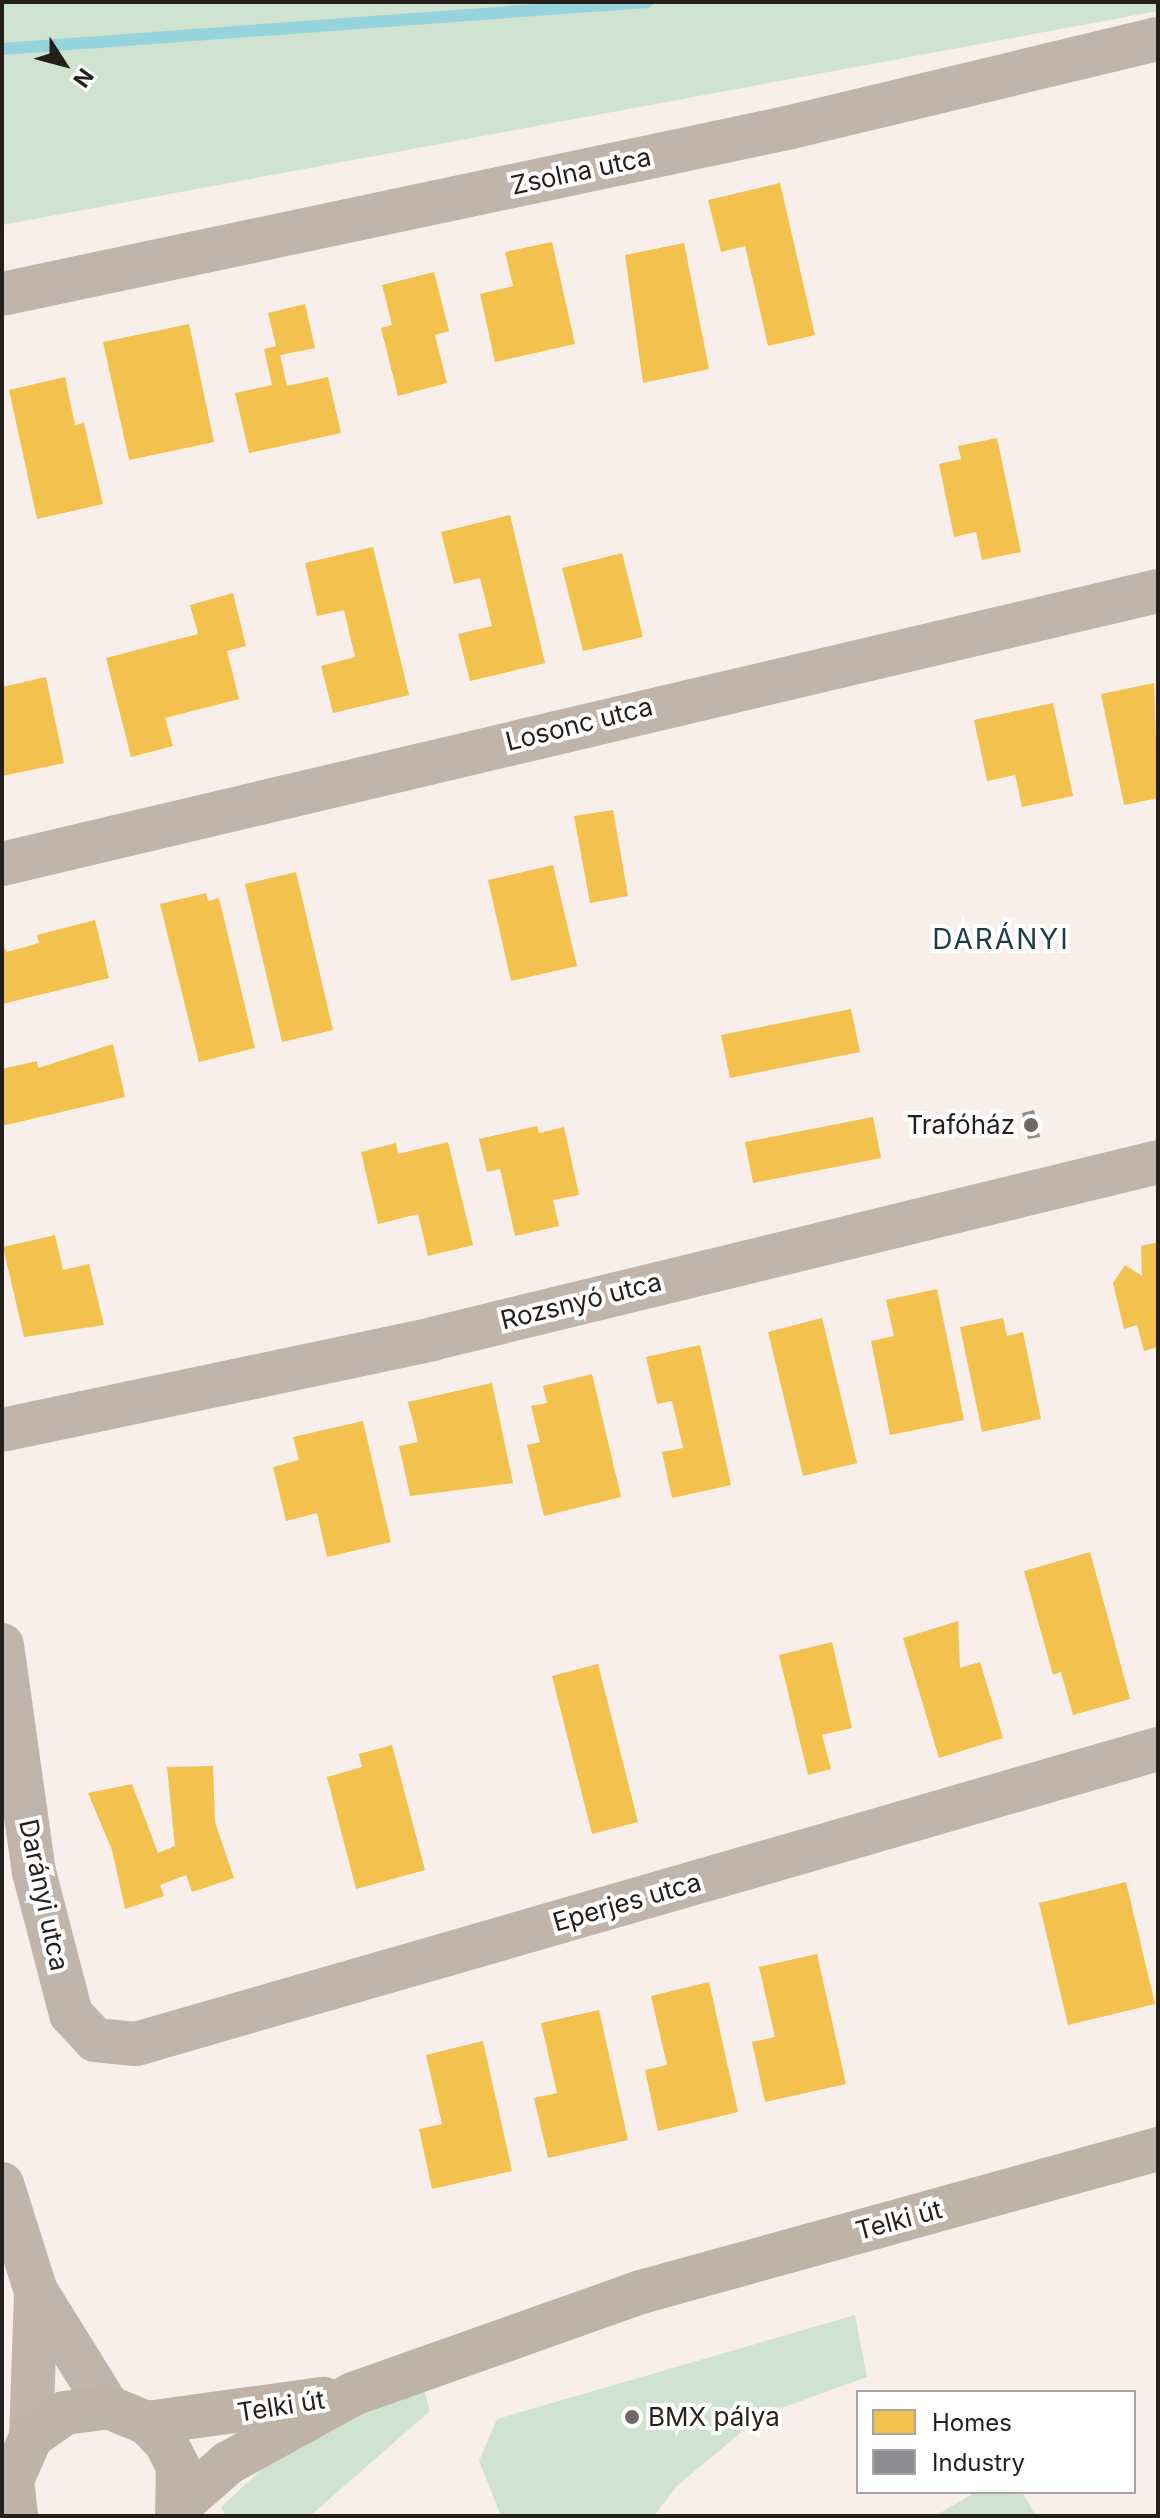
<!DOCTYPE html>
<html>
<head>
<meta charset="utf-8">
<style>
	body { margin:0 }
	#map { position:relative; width:1160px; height:2518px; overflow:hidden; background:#f8efeb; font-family:Inter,sans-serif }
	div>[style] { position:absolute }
	.green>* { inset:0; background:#d0e3d1 }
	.homes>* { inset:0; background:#f2c14e }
	.industry>* { inset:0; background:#8d8d92 }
	.stream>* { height:12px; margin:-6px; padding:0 6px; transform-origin:6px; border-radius:6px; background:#95d4dd }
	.street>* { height:44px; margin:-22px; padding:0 22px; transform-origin:22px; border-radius:22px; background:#c1b4aa }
	.secondary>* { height:44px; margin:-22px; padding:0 22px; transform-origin:22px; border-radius:22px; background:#bfb3a7 }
	.dots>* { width:22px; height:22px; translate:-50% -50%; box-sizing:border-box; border:4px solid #fff; border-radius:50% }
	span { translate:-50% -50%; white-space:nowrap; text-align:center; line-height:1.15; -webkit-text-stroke:8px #fff; paint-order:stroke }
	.street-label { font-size:26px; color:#251f1c }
	.poi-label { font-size:26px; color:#251f1c }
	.right { translate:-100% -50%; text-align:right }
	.left { translate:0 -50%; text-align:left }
	.neighbourhood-label { font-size:28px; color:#1c3e3f; letter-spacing:2px }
	.frame { position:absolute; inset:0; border:4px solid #251f1c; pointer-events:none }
	.legend { position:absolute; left:856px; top:2390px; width:280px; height:104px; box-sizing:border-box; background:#fff; border:2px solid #a8a5a4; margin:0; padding:10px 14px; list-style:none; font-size:24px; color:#251f1c }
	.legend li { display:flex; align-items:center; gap:16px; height:40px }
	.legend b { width:40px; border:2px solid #a8a5a4 }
	.north { position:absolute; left:24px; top:24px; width:80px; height:80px; -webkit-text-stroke:6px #fff; paint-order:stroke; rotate:126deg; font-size:22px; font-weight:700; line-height:32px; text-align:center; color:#251f1c }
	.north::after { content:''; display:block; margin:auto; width:28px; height:36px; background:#251f1c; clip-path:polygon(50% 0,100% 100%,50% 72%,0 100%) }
</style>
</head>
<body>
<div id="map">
	<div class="green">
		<i style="clip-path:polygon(2px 2px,1158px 2px,1158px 11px,2px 225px)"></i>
		<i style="clip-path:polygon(855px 2315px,867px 2377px,762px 2415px,677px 2486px,654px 2516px,501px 2516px,479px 2461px,497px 2419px)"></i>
		<i style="clip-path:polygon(423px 2386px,430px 2411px,310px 2516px,226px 2516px,221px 2507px,278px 2454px)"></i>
		<i style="clip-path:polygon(976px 2492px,1022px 2492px,1036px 2516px,935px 2516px)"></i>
	</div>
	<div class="homes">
		<i style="clip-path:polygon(780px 183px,815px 335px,768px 346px,745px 246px,721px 252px,708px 200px)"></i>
		<i style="clip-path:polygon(552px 242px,575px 344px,495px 362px,480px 294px,513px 286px,505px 252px)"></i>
		<i style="clip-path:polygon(684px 243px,709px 369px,643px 383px,625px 255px)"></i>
		<i style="clip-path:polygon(434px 272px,449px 331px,435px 335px,447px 383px,398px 396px,381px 328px,392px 325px,382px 285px)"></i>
		<i style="clip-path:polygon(305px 304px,315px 348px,280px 355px,287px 386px,328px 377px,341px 433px,249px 453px,235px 393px,272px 385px,264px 349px,276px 346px,268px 313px)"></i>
		<i style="clip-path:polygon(189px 324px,214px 442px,129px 460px,103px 342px)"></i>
		<i style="clip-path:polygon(65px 377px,75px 425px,84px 423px,103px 504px,37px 519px,9px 390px)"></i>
		<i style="clip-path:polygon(997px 438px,1021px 552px,982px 560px,976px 532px,954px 537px,939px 464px,961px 459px,958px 446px)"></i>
		<i style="clip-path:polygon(510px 515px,545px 663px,470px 681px,458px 634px,492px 626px,480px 578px,454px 584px,441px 532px)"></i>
		<i style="clip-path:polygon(373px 547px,409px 695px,333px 713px,321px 666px,355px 657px,344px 610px,317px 616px,305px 563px)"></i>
		<i style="clip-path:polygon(622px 553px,643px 637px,583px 651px,562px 568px)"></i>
		<i style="clip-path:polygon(233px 593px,246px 646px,227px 651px,239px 699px,165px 718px,173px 746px,131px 757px,106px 658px,198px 634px,190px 605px)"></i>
		<i style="clip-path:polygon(46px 677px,64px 763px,2px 776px,2px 687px)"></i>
		<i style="clip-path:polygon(1154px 683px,1158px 798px,1124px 805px,1101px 694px)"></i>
		<i style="clip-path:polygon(1053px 703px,1073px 796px,1022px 807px,1015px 775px,987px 781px,974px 720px)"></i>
		<i style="clip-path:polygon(613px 810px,628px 896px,590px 903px,574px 816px)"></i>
		<i style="clip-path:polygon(553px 865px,577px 966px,511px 981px,488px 880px)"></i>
		<i style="clip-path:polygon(296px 872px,333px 1030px,282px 1042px,245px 884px)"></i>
		<i style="clip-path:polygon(206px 893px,208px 901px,219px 898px,255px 1048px,199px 1062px,160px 904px)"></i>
		<i style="clip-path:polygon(95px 920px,109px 978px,2px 1004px,2px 944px,7px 952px,39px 943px,37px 935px)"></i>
		<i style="clip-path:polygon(851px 1009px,860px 1052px,730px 1078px,721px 1035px)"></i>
		<i style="clip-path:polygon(113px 1044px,125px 1097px,2px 1126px,2px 1069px,37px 1061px,38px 1068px)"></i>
		<i style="clip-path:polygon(873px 1117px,881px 1158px,753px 1183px,745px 1142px)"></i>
		<i style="clip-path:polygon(537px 1126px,539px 1133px,564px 1127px,579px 1195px,553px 1200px,559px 1226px,515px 1236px,500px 1169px,487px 1172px,479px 1139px)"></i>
		<i style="clip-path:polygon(448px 1142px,473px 1245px,428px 1256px,418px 1214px,378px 1224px,361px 1152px,396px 1143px,398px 1154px)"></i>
		<i style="clip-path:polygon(55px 1235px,63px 1270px,89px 1264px,104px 1325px,24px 1337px,3px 1247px)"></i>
		<i style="clip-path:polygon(1158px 1242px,1158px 1347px,1144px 1351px,1137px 1325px,1124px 1329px,1113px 1283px,1125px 1265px,1142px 1276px,1141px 1246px)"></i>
		<i style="clip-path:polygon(937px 1289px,964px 1420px,890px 1435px,871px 1341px,894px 1336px,886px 1300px)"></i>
		<i style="clip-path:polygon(822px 1318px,857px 1463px,803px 1476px,768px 1332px)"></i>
		<i style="clip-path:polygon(1003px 1318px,1007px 1336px,1023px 1332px,1041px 1419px,982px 1432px,960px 1327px)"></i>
		<i style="clip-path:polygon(700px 1345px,731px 1485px,672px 1498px,662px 1452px,683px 1448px,672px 1401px,657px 1404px,646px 1357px)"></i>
		<i style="clip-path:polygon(592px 1374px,621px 1497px,544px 1516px,527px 1445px,540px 1442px,531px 1406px,547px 1403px,543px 1386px)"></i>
		<i style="clip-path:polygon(492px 1383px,513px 1483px,410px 1496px,399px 1446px,418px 1442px,408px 1402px)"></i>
		<i style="clip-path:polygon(363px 1421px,391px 1542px,327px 1557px,317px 1513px,286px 1521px,273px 1467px,299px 1460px,293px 1437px)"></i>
		<i style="clip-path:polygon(1090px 1552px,1130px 1699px,1073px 1715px,1061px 1672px,1053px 1675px,1024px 1571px)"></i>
		<i style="clip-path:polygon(958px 1621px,960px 1668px,980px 1662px,1003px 1738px,939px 1758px,903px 1638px)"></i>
		<i style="clip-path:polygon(832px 1642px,852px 1728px,822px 1735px,831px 1769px,808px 1775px,779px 1655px)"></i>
		<i style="clip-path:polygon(598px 1664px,638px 1822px,592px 1834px,552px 1676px)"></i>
		<i style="clip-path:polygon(392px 1745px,425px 1870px,356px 1889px,327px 1777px,362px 1767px,359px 1754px)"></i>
		<i style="clip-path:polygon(213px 1766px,215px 1822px,234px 1878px,192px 1892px,186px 1875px,160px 1885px,164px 1896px,125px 1909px,112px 1850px,88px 1793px,132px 1784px,158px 1853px,175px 1846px,167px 1767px)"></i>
		<i style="clip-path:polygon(1126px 1882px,1155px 2004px,1068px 2025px,1039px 1903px)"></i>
		<i style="clip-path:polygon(817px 1954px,846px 2084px,765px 2102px,752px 2042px,775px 2037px,759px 1967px)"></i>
		<i style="clip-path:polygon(709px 1982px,738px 2112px,658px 2131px,645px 2070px,667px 2065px,651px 1996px)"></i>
		<i style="clip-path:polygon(599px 2010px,628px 2140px,548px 2158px,534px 2098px,557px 2093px,541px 2023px)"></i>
		<i style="clip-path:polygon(483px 2041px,512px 2171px,432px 2189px,419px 2129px,442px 2124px,426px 2055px)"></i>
	</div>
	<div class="industry">
		<i style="clip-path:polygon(1034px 1110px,1040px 1137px,1028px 1139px,1022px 1113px)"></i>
	</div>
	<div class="stream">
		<i style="left:2px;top:49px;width:647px;rotate:-4.17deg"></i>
	</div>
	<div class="street">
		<i style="left:2px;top:294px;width:806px;rotate:-11.95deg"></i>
		<i style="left:791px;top:127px;width:377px;rotate:-13.5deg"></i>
		<i style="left:2px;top:864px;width:1188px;rotate:-13.29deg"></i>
		<i style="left:2px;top:1430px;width:440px;rotate:-11.9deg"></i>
		<i style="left:432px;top:1339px;width:747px;rotate:-13.7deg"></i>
		<i style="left:2px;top:1645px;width:229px;rotate:82deg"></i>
		<i style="left:34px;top:1872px;width:147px;rotate:75.4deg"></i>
		<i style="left:71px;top:2014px;width:35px;rotate:47deg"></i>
		<i style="left:95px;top:2040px;width:41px;rotate:5.6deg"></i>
		<i style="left:136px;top:2044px;width:1064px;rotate:-16.1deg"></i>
		<i style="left:2px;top:2184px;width:112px;rotate:72.4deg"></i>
		<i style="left:36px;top:2291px;width:137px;rotate:58.2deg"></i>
		<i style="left:31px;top:2437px;width:146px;rotate:-88deg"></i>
	</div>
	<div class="secondary">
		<i style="left:147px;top:2423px;width:178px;rotate:-7.8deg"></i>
		<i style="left:180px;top:2505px;width:64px;rotate:-41.2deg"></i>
		<i style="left:228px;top:2463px;width:143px;rotate:-28.9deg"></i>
		<i style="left:353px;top:2394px;width:306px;rotate:-19.5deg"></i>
		<i style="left:641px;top:2292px;width:536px;rotate:-15.46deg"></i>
		<i style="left:16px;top:2516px;width:36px;rotate:-96deg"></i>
		<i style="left:12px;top:2480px;width:47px;rotate:-66.2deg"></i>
		<i style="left:31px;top:2437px;width:42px;rotate:-35.2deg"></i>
		<i style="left:65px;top:2413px;width:43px;rotate:-7.9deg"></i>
		<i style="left:108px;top:2407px;width:42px;rotate:22.3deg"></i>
		<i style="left:147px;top:2423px;width:28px;rotate:46deg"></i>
		<i style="left:166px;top:2443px;width:27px;rotate:63deg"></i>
		<i style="left:178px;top:2467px;width:49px;rotate:91.2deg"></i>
	</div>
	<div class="dots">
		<i style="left:1031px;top:1125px;background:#6f6864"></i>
		<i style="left:632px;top:2417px;background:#6f6864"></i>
	</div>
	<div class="street-label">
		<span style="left:581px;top:171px;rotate:-12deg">Zsolna utca</span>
		<span style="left:579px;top:724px;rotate:-14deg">Losonc utca</span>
		<span style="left:581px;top:1301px;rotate:-14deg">Rozsnyó utca</span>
		<span style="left:44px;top:1895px;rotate:78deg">Darányi utca</span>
		<span style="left:627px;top:1902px;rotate:-16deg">Eperjes utca</span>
		<span style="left:899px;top:2220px;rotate:-15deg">Telki út</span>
		<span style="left:281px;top:2406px;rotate:-9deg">Telki út</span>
	</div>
	<div class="poi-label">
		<span class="right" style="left:1015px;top:1125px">Trafóház</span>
		<span class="left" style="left:648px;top:2417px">BMX pálya</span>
	</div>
	<div class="neighbourhood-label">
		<span style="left:1001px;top:939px">DARÁNYI</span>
	</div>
	<div class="frame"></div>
	<ul class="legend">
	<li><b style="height:22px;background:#f2c14e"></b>Homes</li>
	<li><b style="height:22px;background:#8d8d92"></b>Industry</li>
	</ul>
	<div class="north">N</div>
</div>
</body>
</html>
